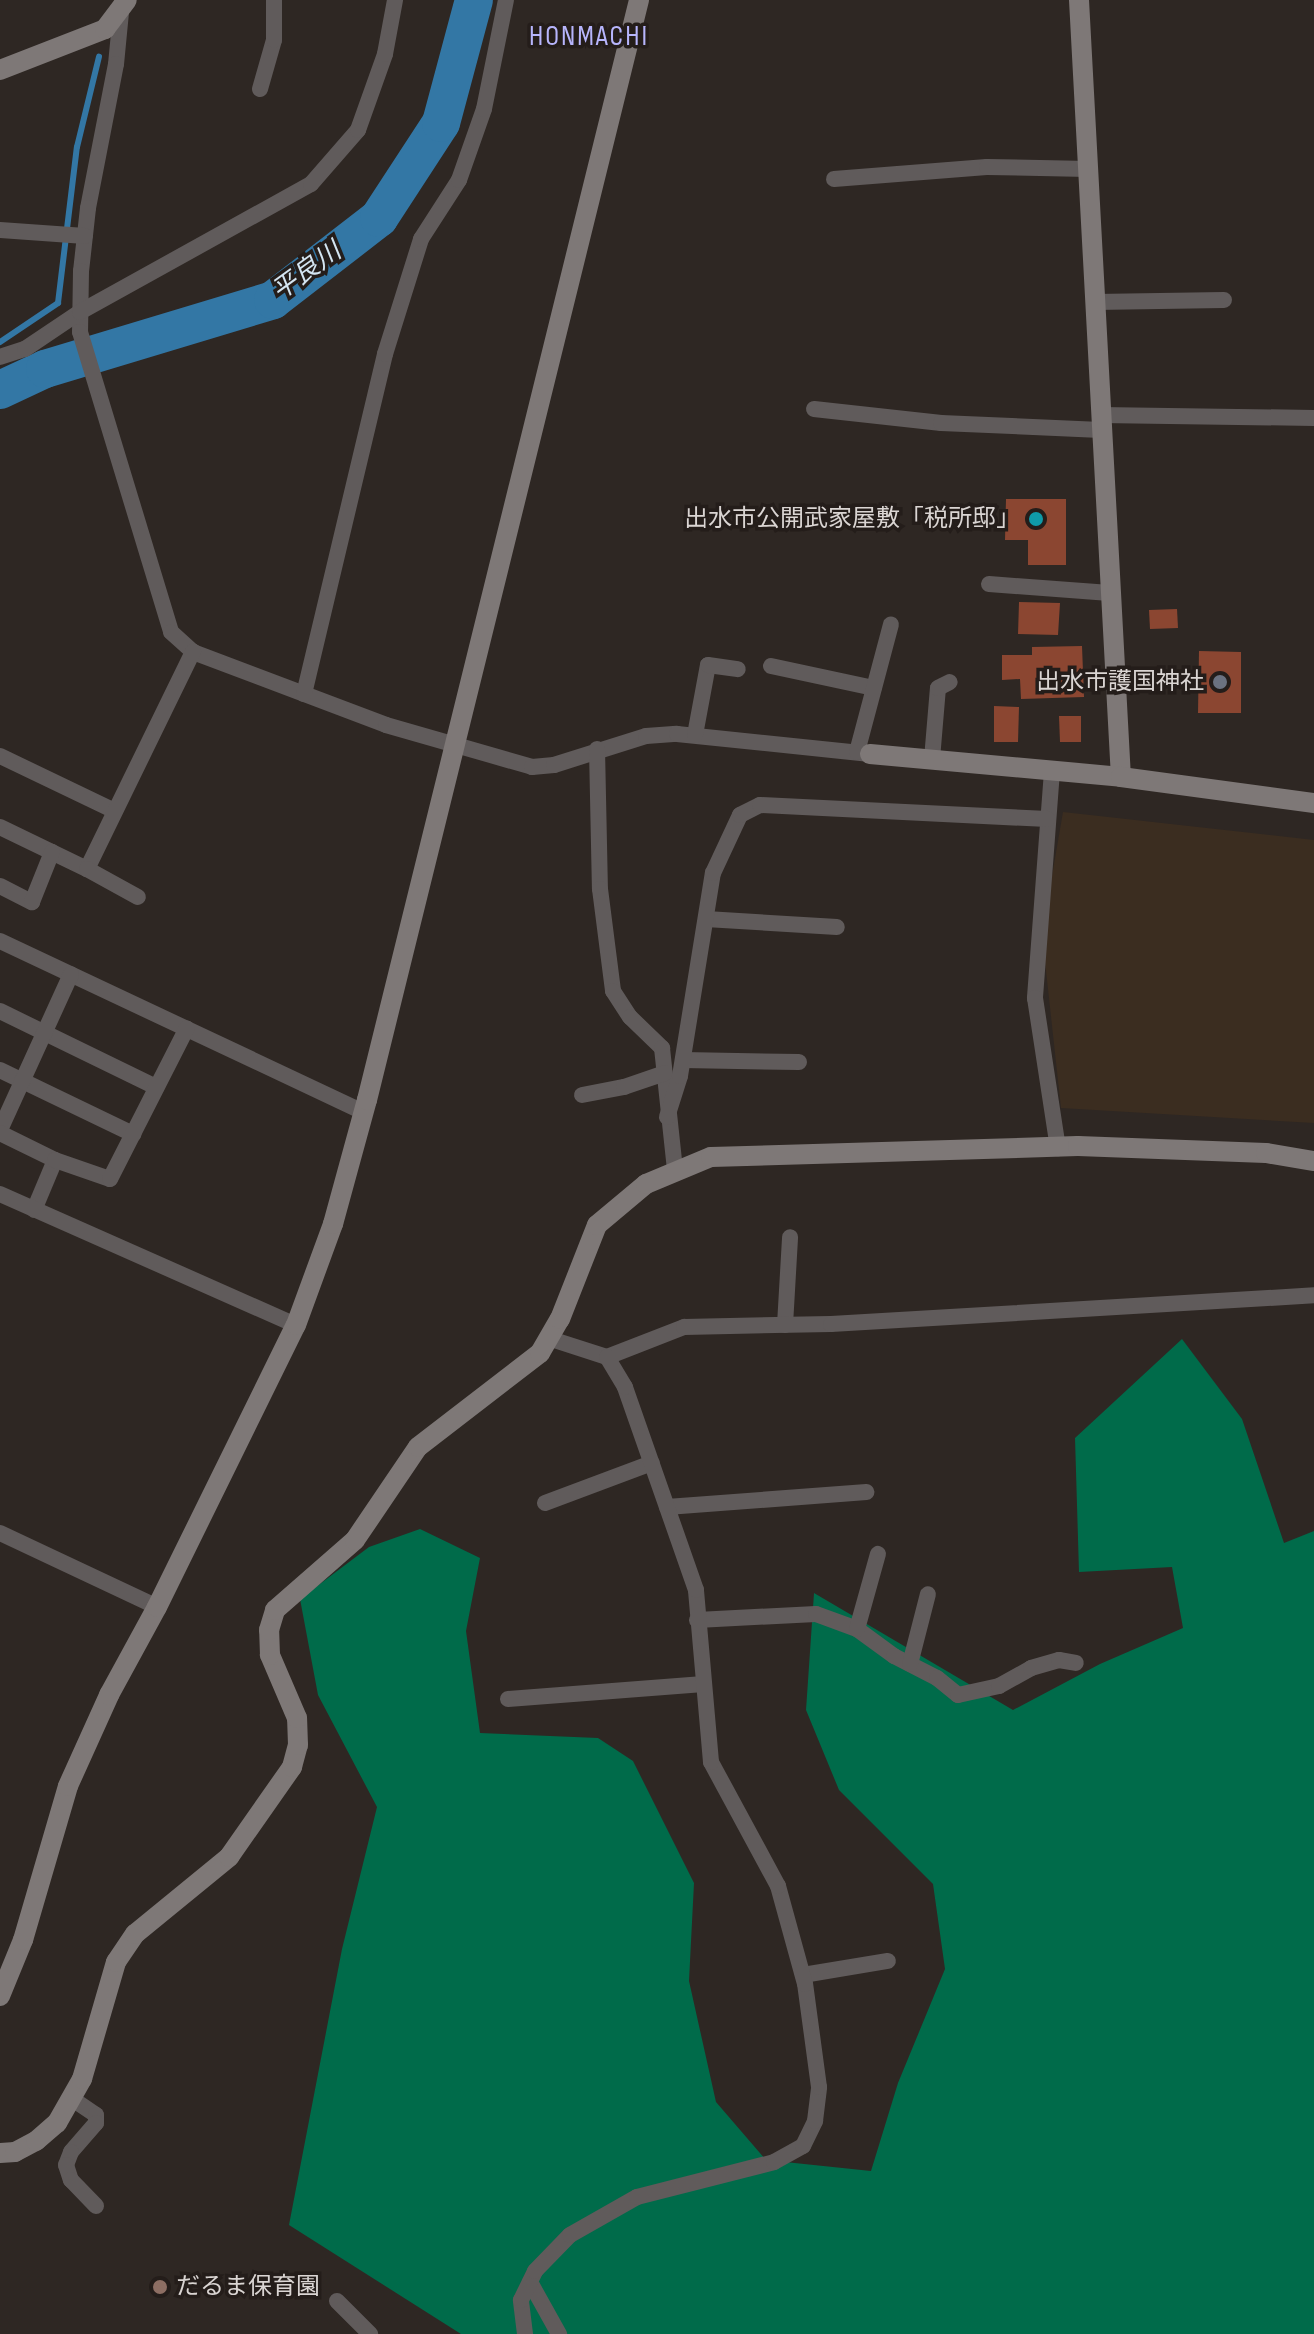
<!DOCTYPE html>
<html>
<head>
<meta charset="utf-8">
<style>
	body { margin:0 }
	#map { position:relative; width:1314px; height:2334px; overflow:hidden; background:#2e2723; font-family:"Sofia Sans Condensed","Noto Sans JP",sans-serif }
	div>[style] { position:absolute }
	.education>* { inset:0; background:#3b2d20 }
	.forest>* { inset:0; background:#006b4a }
	.stream>* { height:6px; margin:-3px; padding:0 3px; transform-origin:3px; border-radius:3px; background:#3377a5 }
	.river>* { height:38px; margin:-19px; padding:0 19px; transform-origin:19px; border-radius:19px; background:#3377a5 }
	.building>* { inset:0; background:#8b4631 }
	.street>* { height:16px; margin:-8px; padding:0 8px; transform-origin:8px; border-radius:8px; background:#605b5b }
	.secondary>* { height:20px; margin:-10px; padding:0 10px; transform-origin:10px; border-radius:10px; background:#7e7877 }
	.dots>* { width:22px; height:22px; translate:-50% -50%; box-sizing:border-box; border:4px solid #241d1a; border-radius:50% }
	span { translate:-50% -50%; white-space:nowrap; text-align:center; line-height:1.15; -webkit-text-stroke:7px #241d1a; paint-order:stroke }
	.poi-label { font-size:24px; color:#dad5d3 }
	.right { translate:-100% -50%; text-align:right }
	.left { translate:0 -50%; text-align:left }
	.water-label { font-size:26px; color:#d4e5f2; font-style:italic }
	.quarter-label { font-size:28px; color:#b7b5fc; letter-spacing:2px }
</style>
</head>
<body>
<div id="map">
	<div class="education">
		<i style="clip-path:polygon(1063px 812px,1314px 840px,1314px 1123px,1061px 1108px,1042px 934px)"></i>
	</div>
	<div class="forest">
		<i style="clip-path:polygon(1182px 1339px,1242px 1419px,1284px 1543px,1314px 1531px,1314px 2334px,461px 2334px,289px 2225px,342px 1949px,377px 1807px,318px 1695px,300px 1599px,369px 1547px,420px 1529px,480px 1558px,466px 1631px,480px 1733px,598px 1738px,633px 1761px,694px 1883px,689px 1981px,716px 2102px,766px 2160px,871px 2171px,898px 2083px,945px 1969px,933px 1884px,839px 1790px,806px 1710px,814px 1593px,1013px 1710px,1100px 1664px,1183px 1628px,1172px 1567px,1079px 1572px,1075px 1438px)"></i>
	</div>
	<div class="stream">
		<i style="left:0;top:342px;width:70px;rotate:-33.9deg"></i>
		<i style="left:58px;top:303px;width:157px;rotate:-83.1deg"></i>
		<i style="left:77px;top:147px;width:93px;rotate:-76.3deg"></i>
	</div>
	<div class="river">
		<i style="left:0;top:390px;width:50px;rotate:-25deg"></i>
		<i style="left:45px;top:369px;width:238px;rotate:-16.8deg"></i>
		<i style="left:273px;top:300px;width:134px;rotate:-37.7deg"></i>
		<i style="left:379px;top:218px;width:113px;rotate:-56.9deg"></i>
		<i style="left:441px;top:123px;width:127px;rotate:-75deg"></i>
	</div>
	<div class="building">
		<i style="clip-path:polygon(1006px 499px,1066px 499px,1066px 565px,1028px 565px,1028px 540px,1005px 540px)"></i>
		<i style="clip-path:polygon(1019px 602px,1060px 603px,1058px 635px,1018px 634px)"></i>
		<i style="clip-path:polygon(1177px 609px,1178px 628px,1150px 629px,1149px 610px)"></i>
		<i style="clip-path:polygon(1082px 646px,1084px 697px,1021px 699px,1020px 679px,1002px 680px,1002px 655px,1032px 655px,1032px 647px)"></i>
		<i style="clip-path:polygon(1199px 651px,1241px 652px,1241px 713px,1198px 713px)"></i>
		<i style="clip-path:polygon(994px 706px,1019px 707px,1018px 742px,994px 742px)"></i>
		<i style="clip-path:polygon(1059px 716px,1081px 716px,1081px 742px,1060px 742px)"></i>
	</div>
	<div class="street">
		<i style="left:122px;top:2px;width:62px;rotate:95.5deg"></i>
		<i style="left:116px;top:64px;width:147px;rotate:101deg"></i>
		<i style="left:88px;top:208px;width:63px;rotate:96.3deg"></i>
		<i style="left:81px;top:271px;width:61px;rotate:90.9deg"></i>
		<i style="left:80px;top:332px;width:313px;rotate:73.1deg"></i>
		<i style="left:171px;top:632px;width:30px;rotate:42deg"></i>
		<i style="left:193px;top:652px;width:206px;rotate:20.7deg"></i>
		<i style="left:386px;top:725px;width:152px;rotate:16deg"></i>
		<i style="left:532px;top:767px;width:22px;rotate:-5deg"></i>
		<i style="left:554px;top:765px;width:96px;rotate:-17.5deg"></i>
		<i style="left:646px;top:736px;width:31px;rotate:-4deg"></i>
		<i style="left:677px;top:734px;width:194px;rotate:5.9deg"></i>
		<i style="left:260px;top:89px;width:51px;rotate:-74.1deg"></i>
		<i style="left:274px;top:40px;width:40px;rotate:-90deg"></i>
		<i style="left:834px;top:179px;width:153px;rotate:-4.5deg"></i>
		<i style="left:987px;top:167px;width:101px;rotate:1.1deg"></i>
		<i style="left:0;top:230px;width:85px;rotate:4deg"></i>
		<i style="left:1095px;top:302px;width:129px;rotate:-0.9deg"></i>
		<i style="left:0;top:357px;width:26px;rotate:-18deg"></i>
		<i style="left:25px;top:349px;width:66px;rotate:-33.9deg"></i>
		<i style="left:80px;top:312px;width:264px;rotate:-29deg"></i>
		<i style="left:311px;top:184px;width:72px;rotate:-49deg"></i>
		<i style="left:358px;top:130px;width:81px;rotate:-70.4deg"></i>
		<i style="left:385px;top:54px;width:55px;rotate:-79.5deg"></i>
		<i style="left:814px;top:409px;width:128px;rotate:6.3deg"></i>
		<i style="left:941px;top:423px;width:160px;rotate:2.5deg"></i>
		<i style="left:1100px;top:415px;width:214px;rotate:0.8deg"></i>
		<i style="left:989px;top:584px;width:121px;rotate:4.3deg"></i>
		<i style="left:771px;top:666px;width:105px;rotate:12.1deg"></i>
		<i style="left:304px;top:694px;width:350px;rotate:-76.6deg"></i>
		<i style="left:385px;top:354px;width:121px;rotate:-72.6deg"></i>
		<i style="left:421px;top:239px;width:70px;rotate:-57.2deg"></i>
		<i style="left:459px;top:180px;width:75px;rotate:-70.6deg"></i>
		<i style="left:484px;top:109px;width:111px;rotate:-78.6deg"></i>
		<i style="left:695px;top:735px;width:71px;rotate:-79.5deg"></i>
		<i style="left:708px;top:665px;width:30px;rotate:8deg"></i>
		<i style="left:597px;top:749px;width:140px;rotate:88.8deg"></i>
		<i style="left:600px;top:889px;width:103px;rotate:82.7deg"></i>
		<i style="left:613px;top:991px;width:31px;rotate:57deg"></i>
		<i style="left:630px;top:1017px;width:45px;rotate:44.1deg"></i>
		<i style="left:662px;top:1048px;width:122px;rotate:83.9deg"></i>
		<i style="left:857px;top:752px;width:132px;rotate:-75.1deg"></i>
		<i style="left:0;top:756px;width:127px;rotate:25.6deg"></i>
		<i style="left:932px;top:759px;width:71px;rotate:-85.2deg"></i>
		<i style="left:938px;top:688px;width:13px;rotate:-27deg"></i>
		<i style="left:1052px;top:771px;width:228px;rotate:94.3deg"></i>
		<i style="left:1035px;top:998px;width:152px;rotate:81.3deg"></i>
		<i style="left:0;top:827px;width:97px;rotate:25.8deg"></i>
		<i style="left:87px;top:869px;width:242px;rotate:-64deg"></i>
		<i style="left:87px;top:869px;width:58px;rotate:28.8deg"></i>
		<i style="left:0;top:886px;width:36px;rotate:27deg"></i>
		<i style="left:32px;top:902px;width:54px;rotate:-68.2deg"></i>
		<i style="left:706px;top:919px;width:131px;rotate:3.5deg"></i>
		<i style="left:0;top:941px;width:402px;rotate:25.2deg"></i>
		<i style="left:0;top:1011px;width:174px;rotate:26deg"></i>
		<i style="left:683px;top:1060px;width:116px;rotate:1deg"></i>
		<i style="left:0;top:1070px;width:148px;rotate:25.7deg"></i>
		<i style="left:582px;top:1095px;width:43px;rotate:-10.8deg"></i>
		<i style="left:624px;top:1087px;width:43px;rotate:-18.9deg"></i>
		<i style="left:667px;top:1117px;width:43px;rotate:-72.4deg"></i>
		<i style="left:680px;top:1076px;width:206px;rotate:-80.8deg"></i>
		<i style="left:713px;top:873px;width:64px;rotate:-65deg"></i>
		<i style="left:740px;top:815px;width:22px;rotate:-27deg"></i>
		<i style="left:760px;top:805px;width:288px;rotate:2.8deg"></i>
		<i style="left:0;top:1130px;width:171px;rotate:-65.5deg"></i>
		<i style="left:0;top:1133px;width:61px;rotate:26.1deg"></i>
		<i style="left:55px;top:1160px;width:54px;rotate:112.8deg"></i>
		<i style="left:55px;top:1160px;width:58px;rotate:19.1deg"></i>
		<i style="left:110px;top:1179px;width:169px;rotate:-63deg"></i>
		<i style="left:0;top:1194px;width:324px;rotate:23.9deg"></i>
		<i style="left:785px;top:1325px;width:88px;rotate:-86.7deg"></i>
		<i style="left:551px;top:1339px;width:59px;rotate:17.8deg"></i>
		<i style="left:607px;top:1357px;width:83px;rotate:-21.3deg"></i>
		<i style="left:684px;top:1327px;width:147px;rotate:-1.2deg"></i>
		<i style="left:831px;top:1324px;width:484px;rotate:-3.4deg"></i>
		<i style="left:545px;top:1503px;width:114px;rotate:-20.5deg"></i>
		<i style="left:667px;top:1507px;width:200px;rotate:-4.3deg"></i>
		<i style="left:0;top:1533px;width:174px;rotate:25.2deg"></i>
		<i style="left:697px;top:1620px;width:119px;rotate:-2.9deg"></i>
		<i style="left:816px;top:1614px;width:44px;rotate:20.1deg"></i>
		<i style="left:857px;top:1629px;width:46px;rotate:36.1deg"></i>
		<i style="left:894px;top:1656px;width:48px;rotate:27.1deg"></i>
		<i style="left:937px;top:1678px;width:27px;rotate:39deg"></i>
		<i style="left:958px;top:1695px;width:42px;rotate:-12.4deg"></i>
		<i style="left:999px;top:1686px;width:37px;rotate:-29deg"></i>
		<i style="left:1031px;top:1668px;width:29px;rotate:-16deg"></i>
		<i style="left:1059px;top:1660px;width:17px;rotate:10deg"></i>
		<i style="left:857px;top:1629px;width:78px;rotate:-74.4deg"></i>
		<i style="left:910px;top:1664px;width:72px;rotate:-75.6deg"></i>
		<i style="left:508px;top:1699px;width:196px;rotate:-4.4deg"></i>
		<i style="left:803px;top:1975px;width:86px;rotate:-9.4deg"></i>
		<i style="left:71px;top:2098px;width:30px;rotate:34deg"></i>
		<i style="left:96px;top:2115px;width:8px;rotate:90deg"></i>
		<i style="left:96px;top:2123px;width:38px;rotate:131deg"></i>
		<i style="left:71px;top:2152px;width:14px;rotate:111deg"></i>
		<i style="left:66px;top:2165px;width:16px;rotate:72deg"></i>
		<i style="left:71px;top:2180px;width:36px;rotate:46deg"></i>
		<i style="left:530px;top:2282px;width:60px;rotate:60.9deg"></i>
		<i style="left:337px;top:2301px;width:47px;rotate:45deg"></i>
		<i style="left:525px;top:2334px;width:34px;rotate:-97deg"></i>
		<i style="left:521px;top:2300px;width:32px;rotate:-64deg"></i>
		<i style="left:535px;top:2271px;width:50px;rotate:-45.8deg"></i>
		<i style="left:570px;top:2235px;width:77px;rotate:-29.6deg"></i>
		<i style="left:637px;top:2197px;width:141px;rotate:-14.3deg"></i>
		<i style="left:774px;top:2162px;width:33px;rotate:-29deg"></i>
		<i style="left:803px;top:2146px;width:28px;rotate:-64deg"></i>
		<i style="left:815px;top:2121px;width:34px;rotate:-83deg"></i>
		<i style="left:819px;top:2087px;width:104px;rotate:-97.7deg"></i>
		<i style="left:805px;top:1984px;width:102px;rotate:-105.4deg"></i>
		<i style="left:778px;top:1886px;width:141px;rotate:-118.4deg"></i>
		<i style="left:711px;top:1762px;width:173px;rotate:-95deg"></i>
		<i style="left:696px;top:1590px;width:215px;rotate:-109.3deg"></i>
		<i style="left:625px;top:1387px;width:35px;rotate:-121deg"></i>
	</div>
	<div class="secondary">
		<i style="left:1079px;top:0;width:778px;rotate:86.91deg"></i>
		<i style="left:0;top:70px;width:113px;rotate:-21.3deg"></i>
		<i style="left:105px;top:29px;width:36px;rotate:-53deg"></i>
		<i style="left:870px;top:754px;width:252px;rotate:5.2deg"></i>
		<i style="left:1121px;top:777px;width:195px;rotate:7.7deg"></i>
		<i style="left:0;top:1996px;width:61px;rotate:-67.7deg"></i>
		<i style="left:23px;top:1940px;width:160px;rotate:-73.7deg"></i>
		<i style="left:68px;top:1786px;width:100px;rotate:-65.7deg"></i>
		<i style="left:109px;top:1695px;width:100px;rotate:-61.4deg"></i>
		<i style="left:157px;top:1607px;width:314px;rotate:-63.8deg"></i>
		<i style="left:296px;top:1325px;width:108px;rotate:-69.9deg"></i>
		<i style="left:333px;top:1224px;width:129px;rotate:-74.7deg"></i>
		<i style="left:367px;top:1100px;width:1133px;rotate:-76.11deg"></i>
		<i style="left:0;top:2153px;width:15px;rotate:-4deg"></i>
		<i style="left:15px;top:2152px;width:24px;rotate:-28deg"></i>
		<i style="left:36px;top:2141px;width:28px;rotate:-41deg"></i>
		<i style="left:57px;top:2123px;width:51px;rotate:-60.4deg"></i>
		<i style="left:82px;top:2079px;width:122px;rotate:-73.8deg"></i>
		<i style="left:116px;top:1962px;width:34px;rotate:-56deg"></i>
		<i style="left:135px;top:1934px;width:122px;rotate:-39.3deg"></i>
		<i style="left:229px;top:1857px;width:110px;rotate:-55deg"></i>
		<i style="left:292px;top:1767px;width:23px;rotate:-75deg"></i>
		<i style="left:298px;top:1745px;width:27px;rotate:-92deg"></i>
		<i style="left:297px;top:1718px;width:69px;rotate:-113.2deg"></i>
		<i style="left:270px;top:1655px;width:25px;rotate:-92deg"></i>
		<i style="left:269px;top:1630px;width:21px;rotate:-73deg"></i>
		<i style="left:275px;top:1610px;width:106px;rotate:-41.2deg"></i>
		<i style="left:355px;top:1540px;width:112px;rotate:-55.9deg"></i>
		<i style="left:418px;top:1447px;width:154px;rotate:-37.6deg"></i>
		<i style="left:540px;top:1353px;width:39px;rotate:-60deg"></i>
		<i style="left:560px;top:1319px;width:101px;rotate:-68.5deg"></i>
		<i style="left:597px;top:1225px;width:64px;rotate:-39.9deg"></i>
		<i style="left:646px;top:1184px;width:70px;rotate:-22.6deg"></i>
		<i style="left:711px;top:1157px;width:367px;rotate:-1.7deg"></i>
		<i style="left:1078px;top:1146px;width:188px;rotate:2.1deg"></i>
		<i style="left:1266px;top:1153px;width:49px;rotate:9.5deg"></i>
	</div>
	<div class="dots">
		<i style="left:1036px;top:519px;background:#0f9aa8"></i>
		<i style="left:1220px;top:682px;background:#6b7280"></i>
		<i style="left:160px;top:2287px;background:#8d6e63"></i>
	</div>
	<div class="poi-label">
		<span class="right" style="left:1020px;top:519px">出水市公開武家屋敷「税所邸」</span>
		<span class="right" style="left:1204px;top:682px">出水市護国神社</span>
		<span class="left" style="left:176px;top:2287px">だるま保育園</span>
	</div>
	<div class="water-label">
		<span style="left:307px;top:272px;rotate:-36deg">平良川</span>
	</div>
	<div class="quarter-label">
		<span style="left:589px;top:37px">HONMACHI</span>
	</div>
</div>
</body>
</html>
